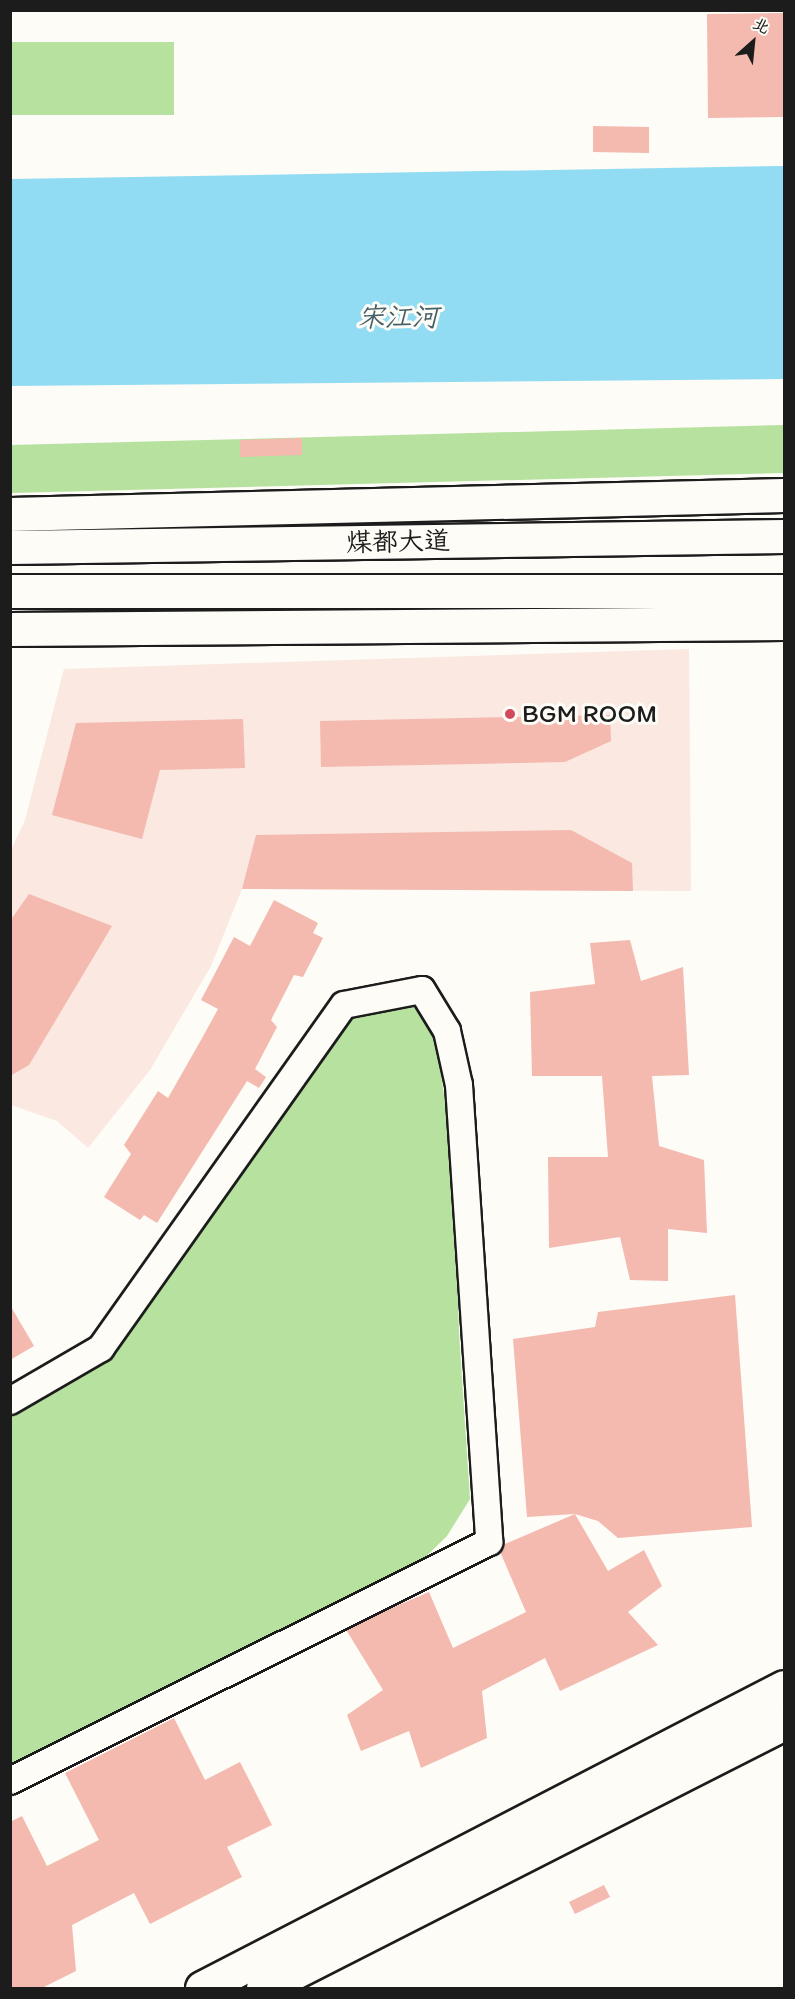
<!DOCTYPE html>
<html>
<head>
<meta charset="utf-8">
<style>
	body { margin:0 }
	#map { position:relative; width:795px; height:1999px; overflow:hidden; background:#fdfcf7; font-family:Itim,"LXGW WenKai TC",sans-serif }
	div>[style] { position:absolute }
	.built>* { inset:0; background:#fae8e1 }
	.green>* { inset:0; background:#b6e19e }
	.water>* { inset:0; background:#92dcf3 }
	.building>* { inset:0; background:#f4b9af }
	.roads { filter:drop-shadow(2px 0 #1c1c1c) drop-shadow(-2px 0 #1c1c1c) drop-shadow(0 2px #1c1c1c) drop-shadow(0 -2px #1c1c1c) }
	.street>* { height:26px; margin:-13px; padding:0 13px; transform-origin:13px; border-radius:13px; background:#fdfcf7 }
	.secondary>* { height:33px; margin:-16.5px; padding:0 16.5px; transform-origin:16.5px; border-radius:16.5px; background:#fdfcf7 }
	.dots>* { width:16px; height:16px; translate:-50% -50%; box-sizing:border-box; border:3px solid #fdfcf7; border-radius:50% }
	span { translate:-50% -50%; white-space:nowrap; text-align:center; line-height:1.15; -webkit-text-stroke:6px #fdfcf7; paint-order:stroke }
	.street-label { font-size:26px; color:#1c1c1c }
	.poi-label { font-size:26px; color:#1c1c1c }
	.left { translate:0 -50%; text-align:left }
	.water-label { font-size:27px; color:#455f67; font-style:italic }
	.frame { position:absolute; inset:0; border:12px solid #1c1c1c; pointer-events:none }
	.north { position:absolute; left:723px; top:12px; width:60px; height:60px; -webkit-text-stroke:4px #fdfcf7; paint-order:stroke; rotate:27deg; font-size:16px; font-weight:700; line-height:24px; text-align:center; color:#1c1c1c }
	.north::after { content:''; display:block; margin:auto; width:21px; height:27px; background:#1c1c1c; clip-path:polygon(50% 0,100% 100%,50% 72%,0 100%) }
</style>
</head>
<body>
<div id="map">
	<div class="built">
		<i style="clip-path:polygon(689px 649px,691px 891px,242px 889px,211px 966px,150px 1070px,88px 1148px,57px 1121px,11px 1105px,11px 850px,25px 820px,64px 669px)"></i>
	</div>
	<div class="green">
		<i style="clip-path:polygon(11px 42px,174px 42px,174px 115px,11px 115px)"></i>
		<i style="clip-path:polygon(784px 425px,784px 473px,11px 493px,10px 445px)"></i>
		<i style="clip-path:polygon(408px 1003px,422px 1012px,436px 1037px,454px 1169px,459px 1333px,470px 1499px,447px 1536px,405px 1577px,11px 1768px,11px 1412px,129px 1334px,350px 1015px)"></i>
	</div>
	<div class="water">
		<i style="clip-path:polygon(784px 166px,784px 379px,11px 386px,11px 179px)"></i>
	</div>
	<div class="building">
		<i style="clip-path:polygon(784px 13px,784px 117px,708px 118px,707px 14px)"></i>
		<i style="clip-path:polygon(593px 126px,649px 127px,649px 153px,593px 152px)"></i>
		<i style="clip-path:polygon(302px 438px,302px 455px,240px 457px,240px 440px)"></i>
		<i style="clip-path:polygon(610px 715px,611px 741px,565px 762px,321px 767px,320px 721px)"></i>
		<i style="clip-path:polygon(243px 719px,245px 768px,160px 770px,142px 839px,52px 815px,76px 723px)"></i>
		<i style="clip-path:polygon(571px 830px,632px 863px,633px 891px,242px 889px,256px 835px)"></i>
		<i style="clip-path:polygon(29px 894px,112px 926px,29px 1065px,10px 1076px,10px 921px)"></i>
		<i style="clip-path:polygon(274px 900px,318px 923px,313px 933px,323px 938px,303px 977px,294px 975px,271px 1020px,277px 1027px,255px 1069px,266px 1077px,259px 1088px,247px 1081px,157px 1223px,144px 1215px,140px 1220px,104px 1197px,131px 1154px,124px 1145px,158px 1091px,168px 1098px,201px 1040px,218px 1009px,201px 1000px,234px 937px,250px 946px)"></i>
		<i style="clip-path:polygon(630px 940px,641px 981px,683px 967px,689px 1075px,652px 1076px,659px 1146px,704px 1160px,707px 1233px,668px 1229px,668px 1281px,630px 1280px,620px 1237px,549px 1248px,548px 1157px,608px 1157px,602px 1076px,532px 1076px,530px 992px,595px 984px,590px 943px)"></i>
		<i style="clip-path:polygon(735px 1295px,752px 1527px,618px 1538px,598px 1521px,575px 1514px,527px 1517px,513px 1339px,595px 1327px,598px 1312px)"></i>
		<i style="clip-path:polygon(10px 1305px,34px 1346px,10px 1360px)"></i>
		<i style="clip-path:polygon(575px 1514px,608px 1571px,644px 1550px,662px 1586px,628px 1612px,658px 1645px,560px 1691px,545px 1658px,482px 1691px,487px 1738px,421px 1768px,409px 1731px,361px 1751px,347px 1715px,383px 1690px,345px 1628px,429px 1592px,453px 1648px,526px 1612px,498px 1547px)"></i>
		<i style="clip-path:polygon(174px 1718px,205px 1780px,240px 1762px,272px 1825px,227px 1847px,242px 1877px,150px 1924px,134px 1893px,72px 1925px,76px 1971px,42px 1988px,10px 1988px,10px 1822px,22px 1816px,47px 1866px,99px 1840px,65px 1773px)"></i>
		<i style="clip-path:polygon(604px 1885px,610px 1897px,575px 1914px,569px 1902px)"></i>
	</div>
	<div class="roads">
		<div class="street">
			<i style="left:10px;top:1401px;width:105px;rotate:-30.2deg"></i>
			<i style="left:101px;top:1348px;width:420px;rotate:-54.7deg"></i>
			<i style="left:344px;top:1005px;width:79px;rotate:-10.9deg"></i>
			<i style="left:422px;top:990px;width:48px;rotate:58.6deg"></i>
			<i style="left:447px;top:1031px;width:55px;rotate:77.5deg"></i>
			<i style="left:459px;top:1085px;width:458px;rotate:86.2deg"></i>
			<i style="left:489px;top:1542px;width:535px;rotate:153.48deg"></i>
		</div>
		<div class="secondary">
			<i style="left:10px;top:514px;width:774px;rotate:-1.41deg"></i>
			<i style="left:10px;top:547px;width:774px;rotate:-0.81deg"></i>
			<i style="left:10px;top:591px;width:774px"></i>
			<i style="left:10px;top:629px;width:774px;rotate:-0.44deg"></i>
			<i style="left:202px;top:1988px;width:655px;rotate:-27.35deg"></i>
			<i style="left:263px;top:1988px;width:585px;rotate:-26.96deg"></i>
		</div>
	</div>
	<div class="dots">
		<i style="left:510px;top:714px;background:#d1495b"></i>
	</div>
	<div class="street-label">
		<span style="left:398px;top:542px;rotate:-1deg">煤都大道</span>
	</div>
	<div class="poi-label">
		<span class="left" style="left:522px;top:714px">BGM ROOM</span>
	</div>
	<div class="water-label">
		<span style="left:398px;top:317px">宋江河</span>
	</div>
	<div class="frame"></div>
	<div class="north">北</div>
</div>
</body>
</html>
